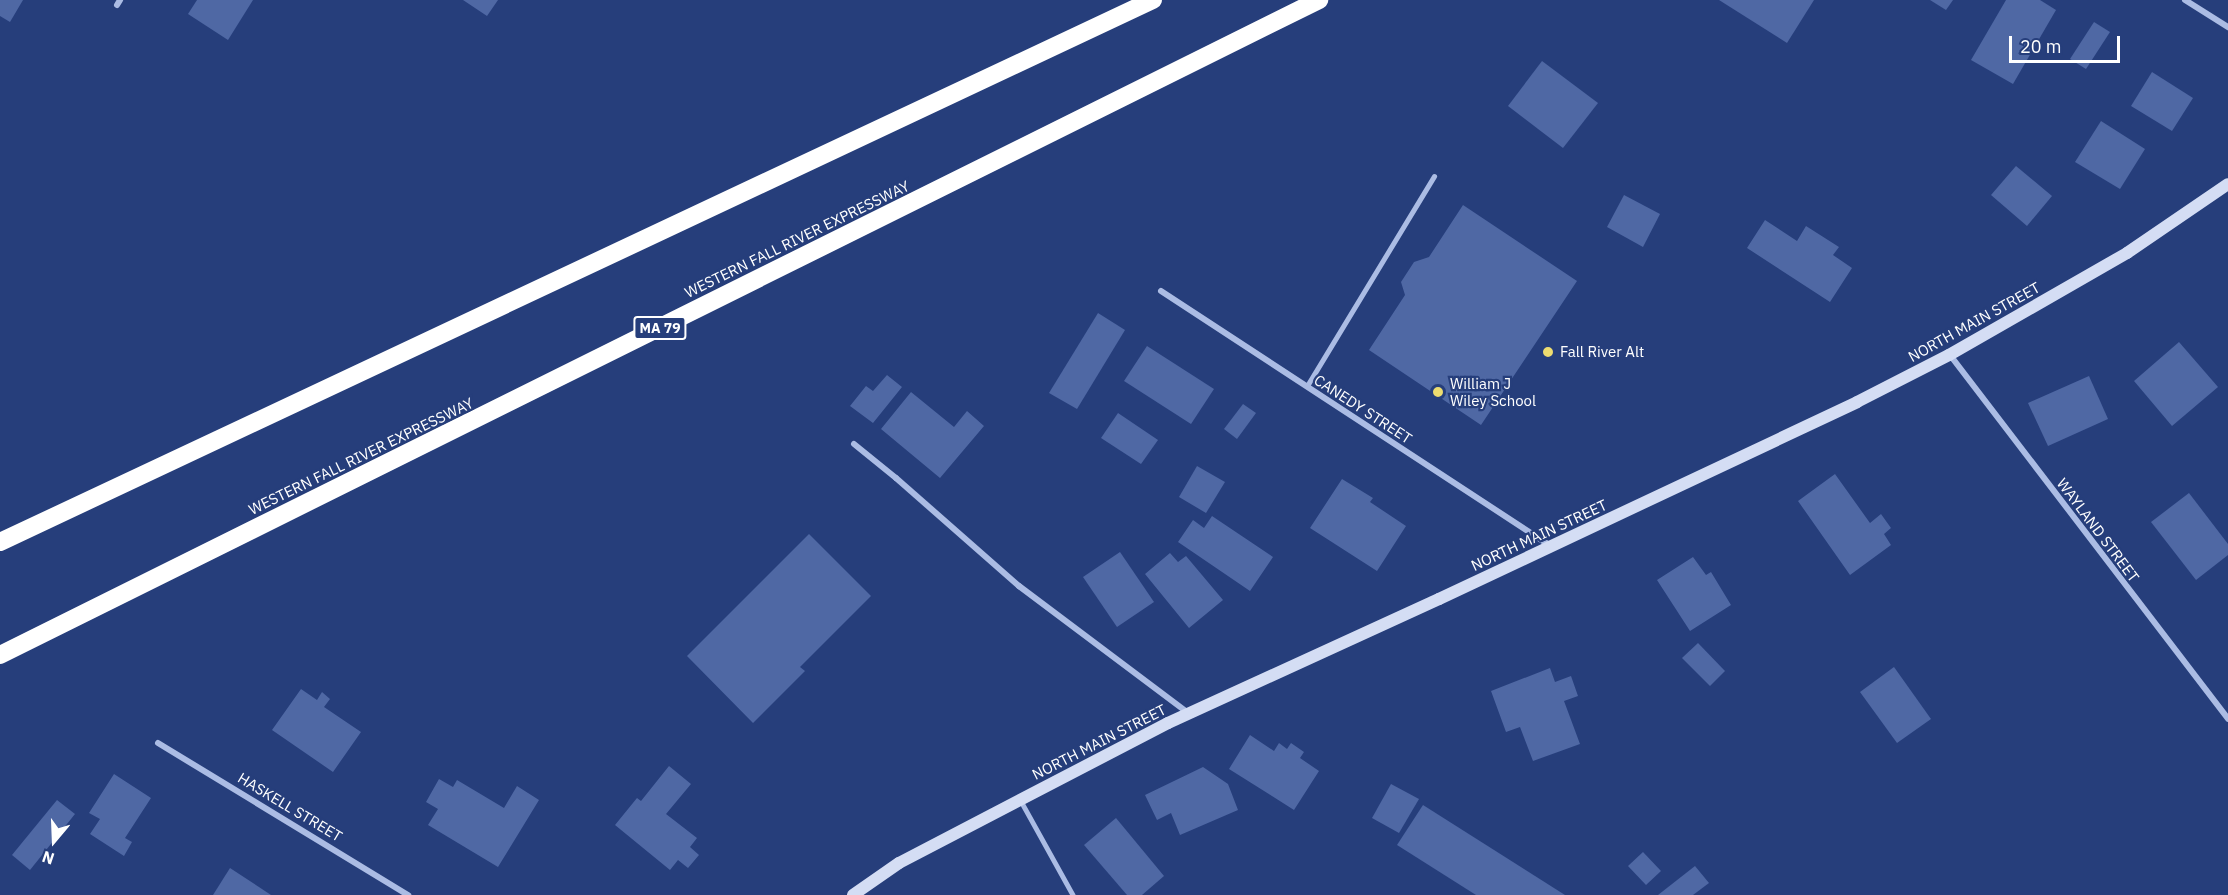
<!DOCTYPE html>
<html>
<head>
<meta charset="utf-8">
<style>
	body { margin:0 }
	#map { position:relative; width:2228px; height:895px; overflow:hidden; background:#263e7b; font-family:"IBM Plex Sans",sans-serif }
	div>[style] { position:absolute }
	.building>* { inset:0; background:#4f68a4 }
	.service>* { height:4.5px; margin:-2.25px; padding:0 2.25px; transform-origin:2.25px; border-radius:2.25px; background:#abbce4 }
	.minor>* { height:6px; margin:-3px; padding:0 3px; transform-origin:3px; border-radius:3px; background:#abbce4 }
	.secondary>* { height:12px; margin:-6px; padding:0 6px; transform-origin:6px; border-radius:6px; background:#d4ddf4 }
	.motorway>* { height:18px; margin:-9px; padding:0 9px; transform-origin:9px; border-radius:9px; background:#fff }
	.dots>* { width:16px; height:16px; translate:-50% -50%; box-sizing:border-box; border:3px solid #263e7b; border-radius:50% }
	span { translate:-50% -50%; white-space:nowrap; text-align:center; line-height:1.15; -webkit-text-stroke:4.5px #263e7b; paint-order:stroke }
	.shield-label span { padding:2px 4px; background:#263e7b; border:2px solid; border-radius:4px; -webkit-text-stroke-width:0 }
	.shield-label { font-size:14px; color:#fff; font-weight:700 }
	.street-label { font-size:15px; color:#fff }
	.poi-label { font-size:15px; color:#fff }
	.left { translate:0 -50%; text-align:left }
	.north { position:absolute; left:24px; top:811px; width:60px; height:60px; -webkit-text-stroke:4px #263e7b; paint-order:stroke; rotate:199deg; font-size:16px; font-weight:700; line-height:24px; text-align:center; color:#fff }
	.north::after { content:''; display:block; margin:auto; width:21px; height:27px; background:#fff; clip-path:polygon(50% 0,100% 100%,50% 72%,0 100%) }
	.scale { position:absolute; left:2009px; top:36px; width:111px; height:27px; box-sizing:border-box; border:3px solid #fff; border-top:0; padding-left:8px; font-size:18px; line-height:21px; white-space:nowrap; color:#fff; -webkit-text-stroke:4px #263e7b; paint-order:stroke }
</style>
</head>
<body>
<div id="map">
	<div class="building">
		<i style="clip-path:polygon(0 0,23px 0,10px 22px,0 16px)"></i>
		<i style="clip-path:polygon(197px 0,253px 0,228px 40px,188px 14px)"></i>
		<i style="clip-path:polygon(463px 0,498px 0,487px 16px)"></i>
		<i style="clip-path:polygon(1719px 0,1814px 0,1787px 43px)"></i>
		<i style="clip-path:polygon(1930px 0,1953px 0,1946px 10px)"></i>
		<i style="clip-path:polygon(2006px 0,2040px 0,2056px 10px,2013px 84px,1971px 60px)"></i>
		<i style="clip-path:polygon(2094px 22px,2110px 32px,2086px 69px,2070px 59px)"></i>
		<i style="clip-path:polygon(1542px 61px,1598px 103px,1563px 148px,1508px 106px)"></i>
		<i style="clip-path:polygon(2152px 72px,2193px 98px,2172px 131px,2131px 106px)"></i>
		<i style="clip-path:polygon(2101px 121px,2145px 149px,2120px 189px,2075px 162px)"></i>
		<i style="clip-path:polygon(2016px 166px,2052px 196px,2027px 226px,1991px 195px)"></i>
		<i style="clip-path:polygon(1624px 195px,1660px 214px,1643px 247px,1607px 227px)"></i>
		<i style="clip-path:polygon(1463px 205px,1577px 281px,1481px 425px,1369px 350px,1405px 295px,1401px 282px,1414px 262px,1429px 257px)"></i>
		<i style="clip-path:polygon(1765px 220px,1797px 241px,1806px 226px,1839px 247px,1833px 255px,1852px 268px,1830px 302px,1747px 248px)"></i>
		<i style="clip-path:polygon(1098px 313px,1125px 330px,1077px 409px,1049px 393px)"></i>
		<i style="clip-path:polygon(2179px 342px,2218px 387px,2172px 426px,2134px 381px)"></i>
		<i style="clip-path:polygon(1147px 346px,1214px 389px,1191px 424px,1124px 381px)"></i>
		<i style="clip-path:polygon(887px 375px,902px 387px,873px 423px,850px 406px,866px 386px,873px 391px)"></i>
		<i style="clip-path:polygon(2089px 376px,2108px 419px,2048px 446px,2028px 403px)"></i>
		<i style="clip-path:polygon(911px 392px,954px 427px,967px 411px,984px 426px,940px 478px,881px 429px)"></i>
		<i style="clip-path:polygon(1243px 404px,1256px 413px,1237px 439px,1224px 429px)"></i>
		<i style="clip-path:polygon(1118px 413px,1158px 440px,1141px 464px,1101px 438px)"></i>
		<i style="clip-path:polygon(1197px 466px,1225px 482px,1206px 513px,1179px 497px)"></i>
		<i style="clip-path:polygon(1835px 474px,1870px 523px,1881px 514px,1891px 528px,1884px 534px,1891px 545px,1850px 575px,1798px 501px)"></i>
		<i style="clip-path:polygon(1342px 479px,1373px 498px,1370px 502px,1406px 526px,1377px 571px,1310px 528px)"></i>
		<i style="clip-path:polygon(2189px 493px,2228px 544px,2228px 555px,2196px 580px,2151px 522px)"></i>
		<i style="clip-path:polygon(1212px 516px,1273px 557px,1250px 591px,1178px 542px,1193px 520px,1204px 528px)"></i>
		<i style="clip-path:polygon(809px 534px,871px 596px,800px 667px,805px 671px,753px 723px,687px 656px)"></i>
		<i style="clip-path:polygon(1120px 552px,1154px 602px,1117px 627px,1083px 577px)"></i>
		<i style="clip-path:polygon(1170px 553px,1178px 562px,1186px 556px,1223px 600px,1189px 628px,1145px 574px)"></i>
		<i style="clip-path:polygon(1693px 557px,1706px 575px,1711px 572px,1731px 605px,1690px 631px,1657px 580px)"></i>
		<i style="clip-path:polygon(1698px 643px,1725px 671px,1710px 686px,1682px 658px)"></i>
		<i style="clip-path:polygon(1894px 667px,1931px 719px,1897px 743px,1860px 692px)"></i>
		<i style="clip-path:polygon(1550px 668px,1555px 682px,1571px 676px,1578px 696px,1564px 701px,1580px 744px,1533px 761px,1520px 727px,1506px 732px,1491px 691px)"></i>
		<i style="clip-path:polygon(301px 689px,317px 700px,322px 692px,330px 699px,324px 707px,361px 732px,333px 772px,272px 730px)"></i>
		<i style="clip-path:polygon(1250px 735px,1274px 751px,1279px 743px,1287px 749px,1291px 743px,1304px 752px,1300px 758px,1319px 771px,1294px 810px,1229px 769px)"></i>
		<i style="clip-path:polygon(669px 766px,691px 784px,666px 814px,697px 838px,690px 847px,699px 855px,688px 868px,678px 860px,670px 870px,615px 825px,637px 798px,641px 801px)"></i>
		<i style="clip-path:polygon(1203px 767px,1228px 784px,1238px 810px,1180px 835px,1171px 813px,1157px 820px,1145px 795px)"></i>
		<i style="clip-path:polygon(114px 774px,151px 798px,125px 838px,132px 842px,124px 856px,90px 834px,100px 819px,89px 813px)"></i>
		<i style="clip-path:polygon(439px 779px,453px 787px,457px 780px,504px 808px,517px 786px,539px 800px,498px 867px,428px 825px,438px 809px,426px 802px)"></i>
		<i style="clip-path:polygon(1391px 784px,1419px 799px,1399px 833px,1372px 818px)"></i>
		<i style="clip-path:polygon(57px 800px,75px 814px,30px 870px,12px 855px)"></i>
		<i style="clip-path:polygon(1423px 805px,1565px 895px,1476px 895px,1397px 845px)"></i>
		<i style="clip-path:polygon(1116px 818px,1164px 876px,1142px 895px,1127px 895px,1084px 845px)"></i>
		<i style="clip-path:polygon(1643px 852px,1661px 871px,1646px 885px,1628px 866px)"></i>
		<i style="clip-path:polygon(1695px 866px,1709px 883px,1693px 895px,1658px 895px)"></i>
		<i style="clip-path:polygon(230px 868px,271px 895px,213px 895px)"></i>
	</div>
	<div class="service">
		<i style="left:1307px;top:386px;width:245px;rotate:-58.8deg"></i>
		<i style="left:1021px;top:801px;width:107px;rotate:61deg"></i>
	</div>
	<div class="minor">
		<i style="left:2185px;top:0;width:51px;rotate:32.1deg"></i>
		<i style="left:117px;top:5px;width:6px;rotate:-59deg"></i>
		<i style="left:1161px;top:291px;width:465px;rotate:33.2deg"></i>
		<i style="left:1950px;top:355px;width:458px;rotate:52.6deg"></i>
		<i style="left:854px;top:444px;width:54px;rotate:39deg"></i>
		<i style="left:896px;top:478px;width:164px;rotate:41.3deg"></i>
		<i style="left:1019px;top:586px;width:211px;rotate:36.9deg"></i>
		<i style="left:158px;top:743px;width:293px;rotate:31.3deg"></i>
	</div>
	<div class="secondary">
		<i style="left:853px;top:895px;width:56px;rotate:-34.8deg"></i>
		<i style="left:899px;top:863px;width:303px;rotate:-27.5deg"></i>
		<i style="left:1168px;top:723px;width:298px;rotate:-24.6deg"></i>
		<i style="left:1439px;top:599px;width:462px;rotate:-25.2deg"></i>
		<i style="left:1857px;top:402px;width:103px;rotate:-27.1deg"></i>
		<i style="left:1949px;top:355px;width:205px;rotate:-29.8deg"></i>
		<i style="left:2127px;top:253px;width:122px;rotate:-34.3deg"></i>
	</div>
	<div class="motorway">
		<i style="left:0;top:542px;width:1274px;rotate:-25.18deg"></i>
		<i style="left:0;top:655px;width:1473px;rotate:-26.41deg"></i>
	</div>
	<div class="dots">
		<i style="left:1548px;top:352px;background:#eddc70"></i>
		<i style="left:1438px;top:392px;background:#eddc70"></i>
	</div>
	<div class="shield-label">
		<span style="left:660px;top:328px">MA 79</span>
	</div>
	<div class="street-label">
		<span style="left:797px;top:239px;rotate:-26deg">WESTERN FALL RIVER EXPRESSWAY</span>
		<span style="left:1974px;top:322px;rotate:-29deg">NORTH MAIN STREET</span>
		<span style="left:1363px;top:409px;rotate:33deg">CANEDY STREET</span>
		<span style="left:361px;top:456px;rotate:-26deg">WESTERN FALL RIVER EXPRESSWAY</span>
		<span style="left:2098px;top:530px;rotate:53deg">WAYLAND STREET</span>
		<span style="left:1539px;top:535px;rotate:-25deg">NORTH MAIN STREET</span>
		<span style="left:1099px;top:742px;rotate:-27deg">NORTH MAIN STREET</span>
		<span style="left:290px;top:807px;rotate:31deg">HASKELL STREET</span>
	</div>
	<div class="poi-label">
		<span class="left" style="left:1560px;top:352px">Fall River Alt</span>
		<span class="left" style="left:1450px;top:392px">William J<br>Wiley School</span>
	</div>
	<div class="north">N</div>
	<div class="scale">20 m</div>
</div>
</body>
</html>
